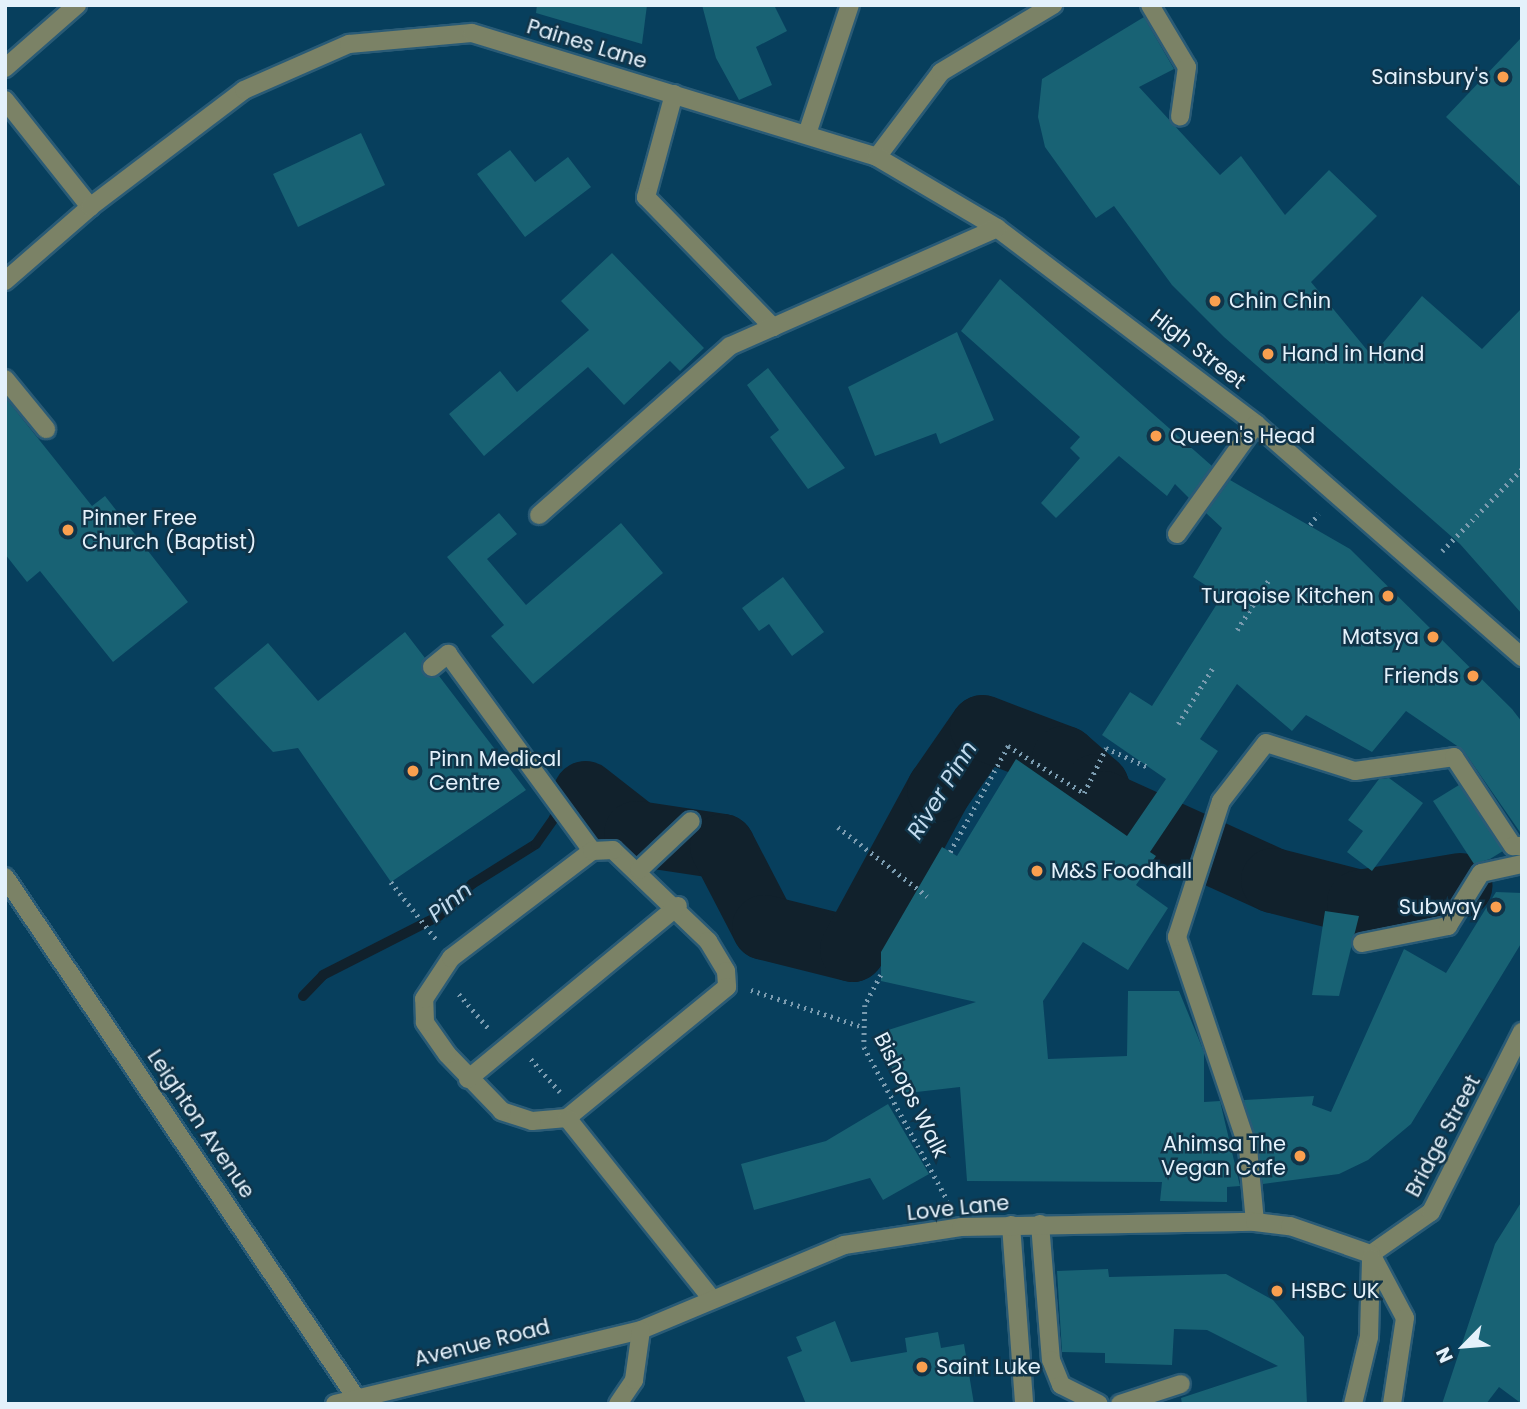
<!DOCTYPE html>
<html>
<head>
<meta charset="utf-8">
<style>
	body { margin:0 }
	#map { position:relative; width:1527px; height:1409px; overflow:hidden; background:#073f5d; font-family:Poppins,sans-serif }
	div>[style] { position:absolute }
	.stream>* { height:10px; margin:-5px; padding:0 5px; transform-origin:5px; border-radius:5px; background:#11212c }
	.river>* { height:65px; margin:-32.5px; padding:0 32.5px; transform-origin:32.5px; border-radius:32.5px; background:#11212c }
	.building>* { inset:0; background:#186274 }
	.path>* { height:4.5px; margin-top:-2.25px; transform-origin:0; background:repeating-linear-gradient(90deg,#7b9cb0 0 2px,transparent 0 7px) }
	.roads { filter:drop-shadow(2px 0 #2a5b76) drop-shadow(-2px 0 #2a5b76) drop-shadow(0 2px #2a5b76) drop-shadow(0 -2px #2a5b76) }
	.minor>* { height:18px; margin:-9px; padding:0 9px; transform-origin:9px; border-radius:9px; background:#7b8266 }
	.dots>* { width:19px; height:19px; translate:-50% -50%; box-sizing:border-box; border:4px solid #103449; border-radius:50% }
	span { translate:-50% -50%; white-space:nowrap; text-align:center; line-height:1.15; -webkit-text-stroke:5px #103449; paint-order:stroke }
	.street-label { font-size:21px; color:#e4f1fb }
	.poi-label { font-size:21px; color:#e4f1fb }
	.right { translate:-100% -50%; text-align:right }
	.left { translate:0 -50%; text-align:left }
	.water-label { font-size:23px; color:#c2dbee; font-style:italic }
	.frame { position:absolute; inset:0; border:7px solid #e4f1fb; pointer-events:none }
	.north { position:absolute; left:1429px; top:1311px; width:70px; height:70px; -webkit-text-stroke:5px #103449; paint-order:stroke; rotate:245deg; font-size:19px; font-weight:700; line-height:28px; text-align:center; color:#e4f1fb }
	.north::after { content:''; display:block; margin:auto; width:24px; height:32px; background:#e4f1fb; clip-path:polygon(50% 0,100% 100%,50% 72%,0 100%) }
</style>
</head>
<body>
<div id="map">
	<div class="stream">
		<i style="left:303px;top:996px;width:29px;rotate:-46deg"></i>
		<i style="left:323px;top:975px;width:130px;rotate:-27deg"></i>
		<i style="left:439px;top:916px;width:46px;rotate:-44.1deg"></i>
		<i style="left:472px;top:884px;width:75px;rotate:-32deg"></i>
		<i style="left:536px;top:844px;width:32px;rotate:-55deg"></i>
		<i style="left:554px;top:818px;width:40px;rotate:-39deg"></i>
	</div>
	<div class="river">
		<i style="left:585px;top:793px;width:65px;rotate:38.1deg"></i>
		<i style="left:636px;top:833px;width:87px;rotate:8.6deg"></i>
		<i style="left:722px;top:846px;width:91px;rotate:62.6deg"></i>
		<i style="left:764px;top:927px;width:91px;rotate:14deg"></i>
		<i style="left:852px;top:949px;width:182px;rotate:-61.5deg"></i>
		<i style="left:939px;top:789px;width:75px;rotate:-55.3deg"></i>
		<i style="left:982px;top:727px;width:88px;rotate:20.7deg"></i>
		<i style="left:1064px;top:758px;width:43px;rotate:41.2deg"></i>
		<i style="left:1096px;top:786px;width:18px;rotate:68deg"></i>
		<i style="left:1103px;top:803px;width:187px;rotate:24.4deg"></i>
		<i style="left:1273px;top:880px;width:89px;rotate:14.3deg"></i>
		<i style="left:1359px;top:902px;width:102px;rotate:-9.6deg"></i>
	</div>
	<div class="building">
		<i style="clip-path:polygon(537px 5px,647px 5px,642px 44px,536px 13px)"></i>
		<i style="clip-path:polygon(702px 5px,774px 5px,787px 31px,756px 47px,772px 85px,739px 100px,716px 58px)"></i>
		<i style="clip-path:polygon(1144px 17px,1174px 69px,1139px 87px,1220px 175px,1241px 156px,1285px 215px,1329px 170px,1377px 216px,1311px 282px,1372px 356px,1422px 296px,1482px 349px,1522px 308px,1522px 614px,1460px 544px,1224px 337px,1172px 285px,1114px 206px,1096px 218px,1045px 147px,1038px 117px,1042px 79px)"></i>
		<i style="clip-path:polygon(1522px 37px,1522px 188px,1446px 117px)"></i>
		<i style="clip-path:polygon(361px 133px,385px 185px,298px 227px,273px 174px)"></i>
		<i style="clip-path:polygon(510px 150px,535px 182px,568px 157px,591px 187px,525px 237px,477px 174px)"></i>
		<i style="clip-path:polygon(612px 253px,704px 348px,680px 371px,670px 361px,624px 405px,588px 367px,484px 456px,449px 414px,500px 371px,517px 392px,589px 330px,561px 301px)"></i>
		<i style="clip-path:polygon(1000px 279px,1212px 466px,1189px 498px,1175px 484px,1167px 496px,1119px 456px,1056px 518px,1041px 503px,1080px 458px,1070px 448px,1080px 437px,961px 331px)"></i>
		<i style="clip-path:polygon(957px 332px,994px 420px,940px 444px,936px 433px,875px 456px,848px 387px)"></i>
		<i style="clip-path:polygon(768px 368px,845px 468px,808px 489px,770px 437px,779px 430px,747px 385px)"></i>
		<i style="clip-path:polygon(5px 397px,92px 506px,105px 496px,188px 602px,113px 662px,40px 571px,27px 582px,5px 554px)"></i>
		<i style="clip-path:polygon(1230px 480px,1350px 549px,1512px 709px,1522px 722px,1522px 835px,1463px 750px,1406px 711px,1372px 752px,1306px 715px,1292px 731px,1237px 684px,1200px 739px,1218px 751px,1150px 852px,1156px 856px,1136px 885px,1168px 908px,1128px 970px,1083px 942px,1043px 1001px,1048px 1059px,1127px 1056px,1128px 991px,1179px 991px,1204px 1052px,1204px 1102px,1220px 1101px,1240px 1186px,1227px 1187px,1227px 1202px,1160px 1201px,1162px 1182px,967px 1181px,960px 1087px,899px 1094px,882px 1032px,976px 1002px,881px 981px,881px 952px,942px 847px,957px 856px,1016px 759px,1127px 836px,1166px 779px,1102px 735px,1130px 692px,1152px 706px,1222px 596px,1193px 577px,1222px 528px,1206px 513px)"></i>
		<i style="clip-path:polygon(499px 513px,517px 534px,487px 559px,526px 605px,621px 523px,663px 573px,533px 684px,491px 636px,504px 625px,447px 557px)"></i>
		<i style="clip-path:polygon(783px 577px,824px 632px,792px 656px,769px 624px,759px 631px,742px 608px)"></i>
		<i style="clip-path:polygon(405px 632px,425px 658px,423px 674px,439px 676px,526px 790px,391px 882px,298px 748px,273px 752px,214px 688px,268px 643px,318px 701px)"></i>
		<i style="clip-path:polygon(1389px 778px,1423px 803px,1372px 871px,1347px 852px,1363px 831px,1348px 820px,1379px 779px)"></i>
		<i style="clip-path:polygon(1459px 785px,1503px 851px,1490px 859px,1474px 864px,1433px 801px)"></i>
		<i style="clip-path:polygon(1496px 892px,1522px 893px,1522px 942px,1411px 1124px,1368px 1160px,1339px 1174px,1263px 1184px,1244px 1100px,1314px 1096px,1312px 1105px,1331px 1112px,1404px 949px,1446px 973px)"></i>
		<i style="clip-path:polygon(1325px 911px,1359px 916px,1339px 996px,1312px 995px)"></i>
		<i style="clip-path:polygon(888px 1104px,929px 1174px,883px 1200px,870px 1178px,754px 1210px,741px 1164px,826px 1141px)"></i>
		<i style="clip-path:polygon(1522px 1201px,1522px 1404px,1499px 1387px,1486px 1404px,1442px 1404px,1495px 1244px)"></i>
		<i style="clip-path:polygon(1108px 1269px,1109px 1277px,1226px 1274px,1273px 1300px,1304px 1337px,1307px 1404px,1182px 1404px,1181px 1398px,1278px 1366px,1207px 1330px,1174px 1329px,1172px 1365px,1105px 1363px,1105px 1353px,1062px 1352px,1057px 1271px)"></i>
		<i style="clip-path:polygon(835px 1321px,851px 1362px,907px 1352px,905px 1338px,938px 1332px,941px 1348px,964px 1344px,974px 1404px,806px 1404px,787px 1357px,802px 1351px,796px 1337px)"></i>
	</div>
	<div class="path">
		<i style="left:1310px;top:525px;width:14px;rotate:-54deg"></i>
		<i style="left:1442px;top:551px;width:115px;rotate:-45.7deg"></i>
		<i style="left:1237px;top:630px;width:58px;rotate:-57.7deg"></i>
		<i style="left:1178px;top:724px;width:65px;rotate:-58.3deg"></i>
		<i style="left:838px;top:827px;width:113px;rotate:37.8deg"></i>
		<i style="left:950px;top:852px;width:121px;rotate:-61.3deg"></i>
		<i style="left:1008px;top:746px;width:89px;rotate:31.7deg"></i>
		<i style="left:1084px;top:793px;width:50px;rotate:-63.9deg"></i>
		<i style="left:1106px;top:748px;width:48px;rotate:24.4deg"></i>
		<i style="left:391px;top:882px;width:73px;rotate:51.7deg"></i>
		<i style="left:881px;top:975px;width:34px;rotate:118deg"></i>
		<i style="left:865px;top:1005px;width:42px;rotate:91.4deg"></i>
		<i style="left:864px;top:1047px;width:175px;rotate:61.4deg"></i>
		<i style="left:751px;top:990px;width:115px;rotate:18.3deg"></i>
		<i style="left:459px;top:994px;width:48px;rotate:49.3deg"></i>
		<i style="left:531px;top:1059px;width:44px;rotate:48.7deg"></i>
	</div>
	<div class="roads">
		<div class="minor">
			<i style="left:1150px;top:5px;width:72px;rotate:59.2deg"></i>
			<i style="left:1187px;top:67px;width:50px;rotate:98deg"></i>
			<i style="left:5px;top:68px;width:96px;rotate:-41.2deg"></i>
			<i style="left:674px;top:94px;width:107px;rotate:105.2deg"></i>
			<i style="left:646px;top:197px;width:182px;rotate:45.7deg"></i>
			<i style="left:5px;top:100px;width:137px;rotate:51.5deg"></i>
			<i style="left:807px;top:134px;width:136px;rotate:-71.6deg"></i>
			<i style="left:877px;top:157px;width:106px;rotate:-53deg"></i>
			<i style="left:941px;top:72px;width:131px;rotate:-30.9deg"></i>
			<i style="left:5px;top:281px;width:113px;rotate:-41deg"></i>
			<i style="left:90px;top:207px;width:193px;rotate:-37.2deg"></i>
			<i style="left:244px;top:90px;width:115px;rotate:-23.7deg"></i>
			<i style="left:349px;top:44px;width:123px;rotate:-5.1deg"></i>
			<i style="left:472px;top:33px;width:424px;rotate:17deg"></i>
			<i style="left:877px;top:157px;width:139px;rotate:30.6deg"></i>
			<i style="left:997px;top:228px;width:325px;rotate:37.1deg"></i>
			<i style="left:1256px;top:424px;width:354px;rotate:41.2deg"></i>
			<i style="left:5px;top:379px;width:65px;rotate:50.6deg"></i>
			<i style="left:539px;top:515px;width:255px;rotate:-41.5deg"></i>
			<i style="left:730px;top:346px;width:292px;rotate:-23.8deg"></i>
			<i style="left:1177px;top:534px;width:135px;rotate:-54.3deg"></i>
			<i style="left:432px;top:667px;width:21px;rotate:-39deg"></i>
			<i style="left:448px;top:654px;width:244px;rotate:53.8deg"></i>
			<i style="left:613px;top:850px;width:132px;rotate:43.8deg"></i>
			<i style="left:708px;top:941px;width:35px;rotate:59deg"></i>
			<i style="left:726px;top:971px;width:16px;rotate:86deg"></i>
			<i style="left:727px;top:987px;width:207px;rotate:140.7deg"></i>
			<i style="left:567px;top:1118px;width:35px;rotate:175deg"></i>
			<i style="left:532px;top:1121px;width:32px;rotate:-162deg"></i>
			<i style="left:502px;top:1111px;width:79px;rotate:-134deg"></i>
			<i style="left:447px;top:1054px;width:39px;rotate:-125deg"></i>
			<i style="left:425px;top:1022px;width:23px;rotate:-92deg"></i>
			<i style="left:424px;top:999px;width:49px;rotate:-56.6deg"></i>
			<i style="left:451px;top:958px;width:177px;rotate:-37.2deg"></i>
			<i style="left:592px;top:851px;width:21px;rotate:-3deg"></i>
			<i style="left:639px;top:870px;width:71px;rotate:-43.3deg"></i>
			<i style="left:5px;top:877px;width:630px;rotate:56.01deg"></i>
			<i style="left:1362px;top:943px;width:88px;rotate:-11.2deg"></i>
			<i style="left:1448px;top:926px;width:62px;rotate:-58.1deg"></i>
			<i style="left:1481px;top:873px;width:42px;rotate:-12.4deg"></i>
			<i style="left:468px;top:1079px;width:272px;rotate:-39.5deg"></i>
			<i style="left:567px;top:1118px;width:232px;rotate:51.3deg"></i>
			<i style="left:1255px;top:1222px;width:74px;rotate:-95.4deg"></i>
			<i style="left:1248px;top:1148px;width:223px;rotate:-108.6deg"></i>
			<i style="left:1177px;top:937px;width:143px;rotate:-72.1deg"></i>
			<i style="left:1221px;top:801px;width:73px;rotate:-52.2deg"></i>
			<i style="left:1266px;top:743px;width:93px;rotate:17.5deg"></i>
			<i style="left:1355px;top:771px;width:100px;rotate:-8deg"></i>
			<i style="left:1454px;top:757px;width:107px;rotate:56.5deg"></i>
			<i style="left:1513px;top:846px;width:9px"></i>
			<i style="left:1040px;top:1224px;width:136px;rotate:85.4deg"></i>
			<i style="left:1051px;top:1360px;width:27px;rotate:68deg"></i>
			<i style="left:1061px;top:1385px;width:42px;rotate:26.6deg"></i>
			<i style="left:1011px;top:1225px;width:179px;rotate:85.8deg"></i>
			<i style="left:1371px;top:1254px;width:73px;rotate:-35deg"></i>
			<i style="left:1431px;top:1212px;width:202px;rotate:-63.2deg"></i>
			<i style="left:1371px;top:1254px;width:72px;rotate:62deg"></i>
			<i style="left:1405px;top:1318px;width:87px;rotate:98.6deg"></i>
			<i style="left:335px;top:1404px;width:315px;rotate:-13.6deg"></i>
			<i style="left:641px;top:1330px;width:220px;rotate:-22.7deg"></i>
			<i style="left:844px;top:1245px;width:118px;rotate:-8.7deg"></i>
			<i style="left:961px;top:1227px;width:294px;rotate:-1deg"></i>
			<i style="left:1255px;top:1222px;width:35px;rotate:7deg"></i>
			<i style="left:1290px;top:1226px;width:86px;rotate:19.1deg"></i>
			<i style="left:618px;top:1404px;width:29px;rotate:-56deg"></i>
			<i style="left:634px;top:1380px;width:50px;rotate:-82deg"></i>
			<i style="left:1120px;top:1404px;width:64px;rotate:-18.2deg"></i>
			<i style="left:1353px;top:1404px;width:69px;rotate:-76.6deg"></i>
			<i style="left:1369px;top:1337px;width:79px;rotate:-88.5deg"></i>
		</div>
	</div>
	<div class="dots">
		<i style="left:1503px;top:77px;background:#fa9f4f"></i>
		<i style="left:1215px;top:301px;background:#fa9f4f"></i>
		<i style="left:1268px;top:354px;background:#fa9f4f"></i>
		<i style="left:1156px;top:436px;background:#fa9f4f"></i>
		<i style="left:68px;top:530px;background:#fa9f4f"></i>
		<i style="left:1388px;top:596px;background:#fa9f4f"></i>
		<i style="left:1433px;top:637px;background:#fa9f4f"></i>
		<i style="left:1473px;top:676px;background:#fa9f4f"></i>
		<i style="left:413px;top:771px;background:#fa9f4f"></i>
		<i style="left:1037px;top:871px;background:#fa9f4f"></i>
		<i style="left:1496px;top:907px;background:#fa9f4f"></i>
		<i style="left:1300px;top:1156px;background:#fa9f4f"></i>
		<i style="left:1277px;top:1291px;background:#fa9f4f"></i>
		<i style="left:922px;top:1367px;background:#fa9f4f"></i>
	</div>
	<div class="street-label">
		<span style="left:587px;top:44px;rotate:17deg">Paines Lane</span>
		<span style="left:1198px;top:349px;rotate:38deg">High Street</span>
		<span style="left:911px;top:1095px;rotate:63deg">Bishops Walk</span>
		<span style="left:201px;top:1124px;rotate:56deg">Leighton Avenue</span>
		<span style="left:1443px;top:1136px;rotate:-62deg">Bridge Street</span>
		<span style="left:958px;top:1208px;rotate:-6deg">Love Lane</span>
		<span style="left:482px;top:1343px;rotate:-14deg">Avenue Road</span>
	</div>
	<div class="poi-label">
		<span class="right" style="left:1489px;top:77px">Sainsbury's</span>
		<span class="left" style="left:1229px;top:301px">Chin Chin</span>
		<span class="left" style="left:1282px;top:354px">Hand in Hand</span>
		<span class="left" style="left:1170px;top:436px">Queen's Head</span>
		<span class="left" style="left:82px;top:530px">Pinner Free<br>Church (Baptist)</span>
		<span class="right" style="left:1374px;top:596px">Turqoise Kitchen</span>
		<span class="right" style="left:1419px;top:637px">Matsya</span>
		<span class="right" style="left:1459px;top:676px">Friends</span>
		<span class="left" style="left:429px;top:771px">Pinn Medical<br>Centre</span>
		<span class="left" style="left:1051px;top:871px">M&amp;S Foodhall</span>
		<span class="right" style="left:1482px;top:907px">Subway</span>
		<span class="right" style="left:1286px;top:1156px">Ahimsa The<br>Vegan Cafe</span>
		<span class="left" style="left:1291px;top:1291px">HSBC UK</span>
		<span class="left" style="left:936px;top:1367px">Saint Luke</span>
	</div>
	<div class="water-label">
		<span style="left:942px;top:790px;rotate:-58deg">River Pinn</span>
		<span style="left:450px;top:902px;rotate:-39deg">Pinn</span>
	</div>
	<div class="frame"></div>
	<div class="north">N</div>
</div>
</body>
</html>
